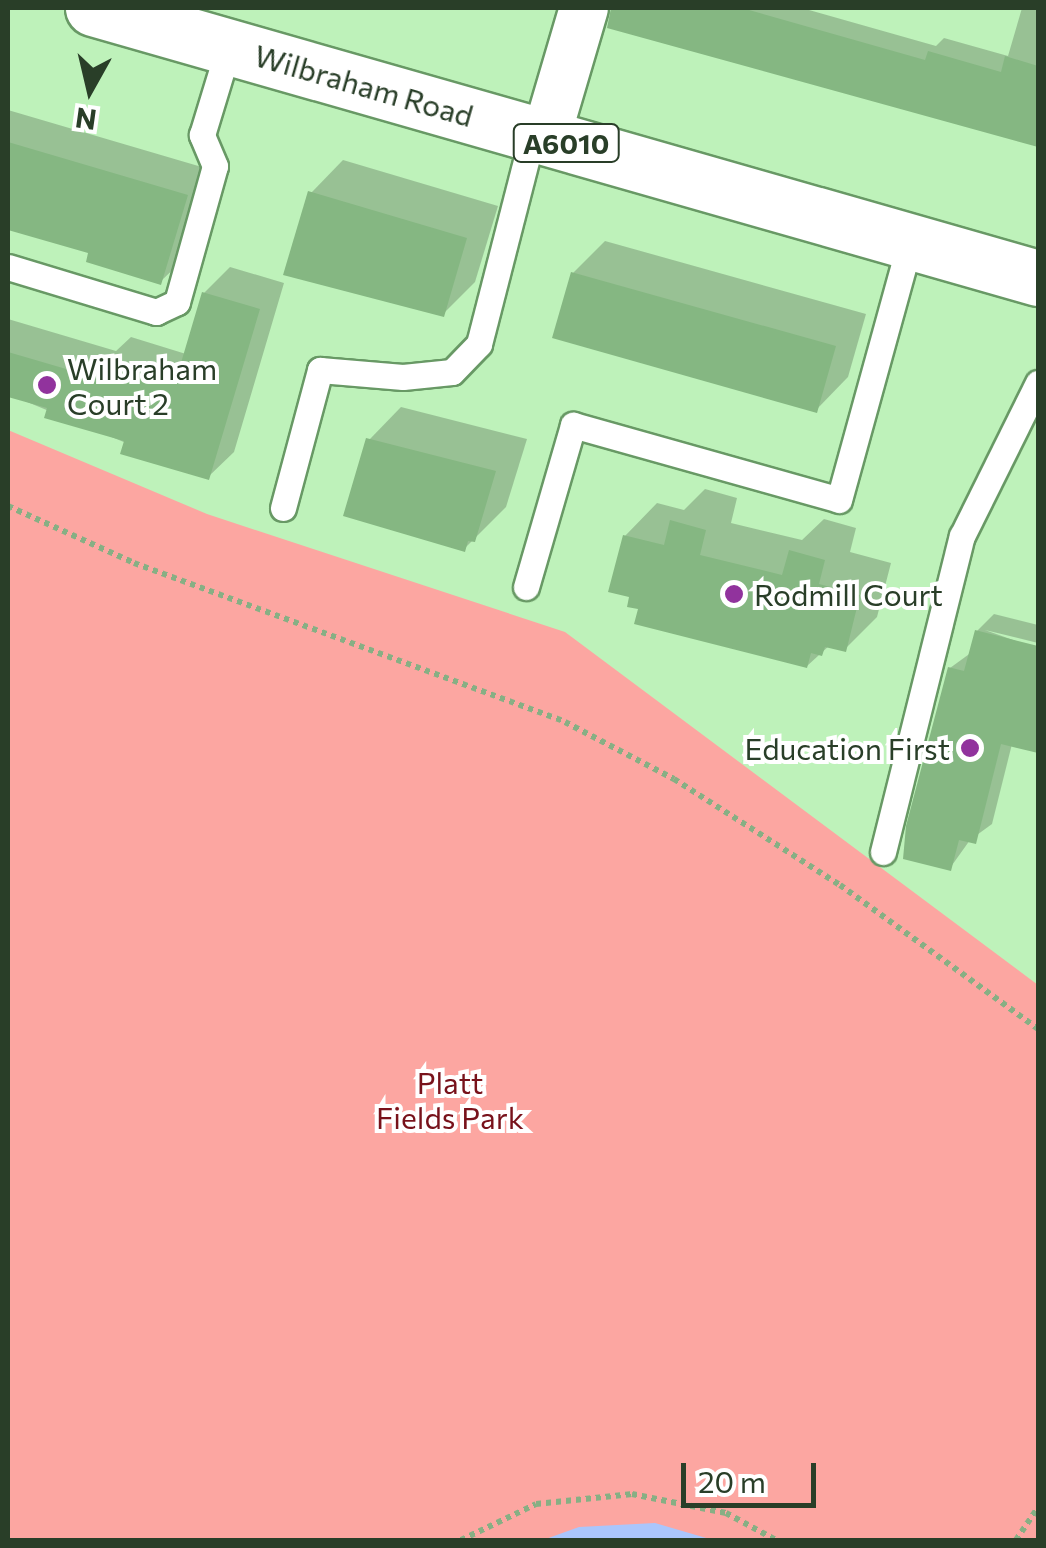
<!DOCTYPE html>
<html>
<head>
<meta charset="utf-8">
<style>
	body { margin:0 }
	#map { position:relative; width:1046px; height:1548px; overflow:hidden; background:#bef2ba; font-family:Commissioner,sans-serif }
	div>[style] { position:absolute }
	.green>* { inset:0; background:#fca6a1 }
	.water>* { inset:0; background:#aac6fc }
	.shadow>* { inset:0; background:#0003 }
	.building>* { inset:0; background:#85b782 }
	.path>* { height:6px; margin-top:-3px; transform-origin:0; background:repeating-linear-gradient(90deg,#87af84 0 5px,transparent 0 10px) }
	.roads { filter:drop-shadow(2px 0 #689965) drop-shadow(-2px 0 #689965) drop-shadow(0 2px #689965) drop-shadow(0 -2px #689965) }
	.lane>* { height:25px; margin:-12.5px; padding:0 12.5px; transform-origin:12.5px; border-radius:12.5px; background:#fff }
	.street>* { height:48px; margin:-24px; padding:0 24px; transform-origin:24px; border-radius:24px; background:#fff }
	.highway>* { height:55px; margin:-27.5px; padding:0 27.5px; transform-origin:27.5px; border-radius:27.5px; background:#fff }
	.dots>* { width:28px; height:28px; translate:-50% -50%; box-sizing:border-box; border:5px solid #fff; border-radius:50% }
	span { translate:-50% -50%; white-space:nowrap; text-align:center; line-height:1.15; -webkit-text-stroke:8px #fff; paint-order:stroke }
	.shield-label span { padding:2px 8px; background:#fff; border:2px solid; border-radius:8px; -webkit-text-stroke-width:0 }
	.shield-label { font-size:28px; color:#293e28; font-weight:700 }
	.street-label { font-size:30px; color:#293e28 }
	.poi-label { font-size:30px; color:#293e28 }
	.left { translate:0 -50%; text-align:left }
	.right { translate:-100% -50%; text-align:right }
	.park-label { font-size:30px; color:#78121b }
	.frame { position:absolute; inset:0; border:10px solid #293e28; pointer-events:none }
	.north { position:absolute; left:40px; top:40px; width:100px; height:100px; -webkit-text-stroke:8px #fff; paint-order:stroke; rotate:188deg; font-size:28px; font-weight:700; line-height:40px; text-align:center; color:#293e28 }
	.north::after { content:''; display:block; margin:auto; width:35px; height:45px; background:#293e28; clip-path:polygon(50% 0,100% 100%,50% 72%,0 100%) }
	.scale { position:absolute; left:681px; top:1463px; width:135px; height:45px; box-sizing:border-box; border:5px solid #293e28; border-top:0; padding-left:12px; font-size:30px; line-height:35px; white-space:nowrap; color:#293e28; -webkit-text-stroke:8px #fff; paint-order:stroke }
</style>
</head>
<body>
<div id="map">
	<div class="green">
		<i style="clip-path:polygon(8px 430px,207px 514px,565px 632px,1038px 985px,1038px 1540px,8px 1540px)"></i>
	</div>
	<div class="water">
		<i style="clip-path:polygon(655px 1523px,713px 1540px,543px 1540px,579px 1527px)"></i>
	</div>
	<div class="shadow">
		<i style="clip-path:polygon(627px 8px,802px 8px,936px 46px,944px 38px,1008px 56px,1022px 8px,1038px 8px,1038px 144px,621px 29px)"></i>
		<i style="clip-path:polygon(8px 110px,212px 170px,186px 257px,160px 282px,91px 251px,8px 227px)"></i>
		<i style="clip-path:polygon(343px 160px,498px 206px,475px 282px,443px 314px,286px 273px,311px 193px)"></i>
		<i style="clip-path:polygon(605px 241px,866px 314px,848px 377px,816px 410px,573px 273px)"></i>
		<i style="clip-path:polygon(230px 267px,284px 283px,234px 452px,208px 477px,8px 394px,8px 319px,116px 351px,131px 337px,186px 354px,204px 293px)"></i>
		<i style="clip-path:polygon(401px 407px,527px 439px,506px 507px,464px 549px,369px 440px)"></i>
		<i style="clip-path:polygon(705px 489px,737px 498px,731px 523px,802px 540px,824px 519px,856px 528px,850px 552px,891px 563px,877px 617px,845px 649px,830px 645px,807px 666px,641px 607px,625px 536px,657px 503px,684px 510px)"></i>
		<i style="clip-path:polygon(994px 614px,1038px 625px,1038px 643px,985px 630px,1038px 649px,1038px 751px,1012px 744px,992px 824px,970px 840px,950px 868px,950px 668px,972px 652px,977px 631px)"></i>
	</div>
	<div class="building">
		<i style="clip-path:polygon(611px 8px,742px 8px,925px 60px,928px 51px,1001px 72px,1005px 56px,1038px 66px,1038px 147px,607px 28px)"></i>
		<i style="clip-path:polygon(8px 142px,188px 195px,161px 285px,86px 262px,88px 253px,8px 230px)"></i>
		<i style="clip-path:polygon(308px 191px,467px 238px,444px 317px,283px 275px)"></i>
		<i style="clip-path:polygon(571px 272px,836px 346px,817px 413px,552px 338px)"></i>
		<i style="clip-path:polygon(202px 292px,260px 309px,209px 480px,120px 454px,124px 441px,44px 418px,47px 408px,8px 397px,8px 352px,97px 378px,103px 361px,175px 383px)"></i>
		<i style="clip-path:polygon(366px 438px,496px 471px,475px 542px,468px 541px,465px 552px,343px 516px)"></i>
		<i style="clip-path:polygon(670px 520px,706px 530px,700px 555px,782px 575px,789px 550px,825px 560px,819px 584px,860px 595px,846px 652px,825px 647px,822px 656px,811px 653px,807px 668px,634px 624px,638px 609px,627px 607px,629px 597px,608px 592px,623px 535px,664px 545px)"></i>
		<i style="clip-path:polygon(975px 630px,1038px 646px,1038px 753px,1001px 744px,976px 844px,959px 840px,951px 871px,903px 859px,906px 826px,948px 667px,964px 671px)"></i>
	</div>
	<div class="path">
		<i style="left:8px;top:506px;width:138px;rotate:24.3deg"></i>
		<i style="left:134px;top:563px;width:459px;rotate:20.2deg"></i>
		<i style="left:565px;top:722px;width:123px;rotate:27.6deg"></i>
		<i style="left:674px;top:779px;width:197px;rotate:32.6deg"></i>
		<i style="left:840px;top:885px;width:245px;rotate:36deg"></i>
		<i style="left:461px;top:1540px;width:83px;rotate:-25.6deg"></i>
		<i style="left:536px;top:1504px;width:97px;rotate:-5.9deg"></i>
		<i style="left:632px;top:1494px;width:96px;rotate:11.4deg"></i>
		<i style="left:726px;top:1513px;width:57px;rotate:28.4deg"></i>
		<i style="left:1016px;top:1540px;width:40px;rotate:-56deg"></i>
	</div>
	<div class="roads">
		<div class="lane">
			<i style="left:8px;top:267px;width:155px;rotate:16.9deg"></i>
			<i style="left:156px;top:312px;width:23px;rotate:-25deg"></i>
			<i style="left:177px;top:302px;width:141px;rotate:-74.4deg"></i>
			<i style="left:215px;top:166px;width:34px;rotate:-113deg"></i>
			<i style="left:202px;top:135px;width:93px;rotate:-73.1deg"></i>
			<i style="left:283px;top:508px;width:143px;rotate:-75deg"></i>
			<i style="left:320px;top:370px;width:83px;rotate:4.8deg"></i>
			<i style="left:403px;top:377px;width:49px;rotate:-5.8deg"></i>
			<i style="left:452px;top:372px;width:39px;rotate:-46deg"></i>
			<i style="left:479px;top:344px;width:217px;rotate:-75.6deg"></i>
			<i style="left:526px;top:587px;width:169px;rotate:-73.8deg"></i>
			<i style="left:573px;top:425px;width:276px;rotate:15.7deg"></i>
			<i style="left:839px;top:500px;width:268px;rotate:-74.6deg"></i>
			<i style="left:883px;top:852px;width:326px;rotate:-76deg"></i>
			<i style="left:962px;top:536px;width:171px;rotate:-63.6deg"></i>
		</div>
		<div class="street">
			<i style="left:546px;top:137px;width:134px;rotate:-73.6deg"></i>
		</div>
		<div class="highway">
			<i style="left:93px;top:8px;width:983px;rotate:15.95deg"></i>
		</div>
	</div>
	<div class="dots">
		<i style="left:47px;top:385px;background:#91339d"></i>
		<i style="left:734px;top:594px;background:#91339d"></i>
		<i style="left:970px;top:748px;background:#91339d"></i>
	</div>
	<div class="shield-label">
		<span style="left:566px;top:143px">A6010</span>
	</div>
	<div class="street-label">
		<span style="left:364px;top:85px;rotate:16deg">Wilbraham Road</span>
	</div>
	<div class="poi-label">
		<span class="left" style="left:67px;top:385px">Wilbraham<br>Court 2</span>
		<span class="left" style="left:754px;top:594px">Rodmill Court</span>
		<span class="right" style="left:950px;top:748px">Education First</span>
	</div>
	<div class="park-label">
		<span style="left:450px;top:1099px">Platt<br>Fields Park</span>
	</div>
	<div class="frame"></div>
	<div class="north">N</div>
	<div class="scale">20 m</div>
</div>
</body>
</html>
